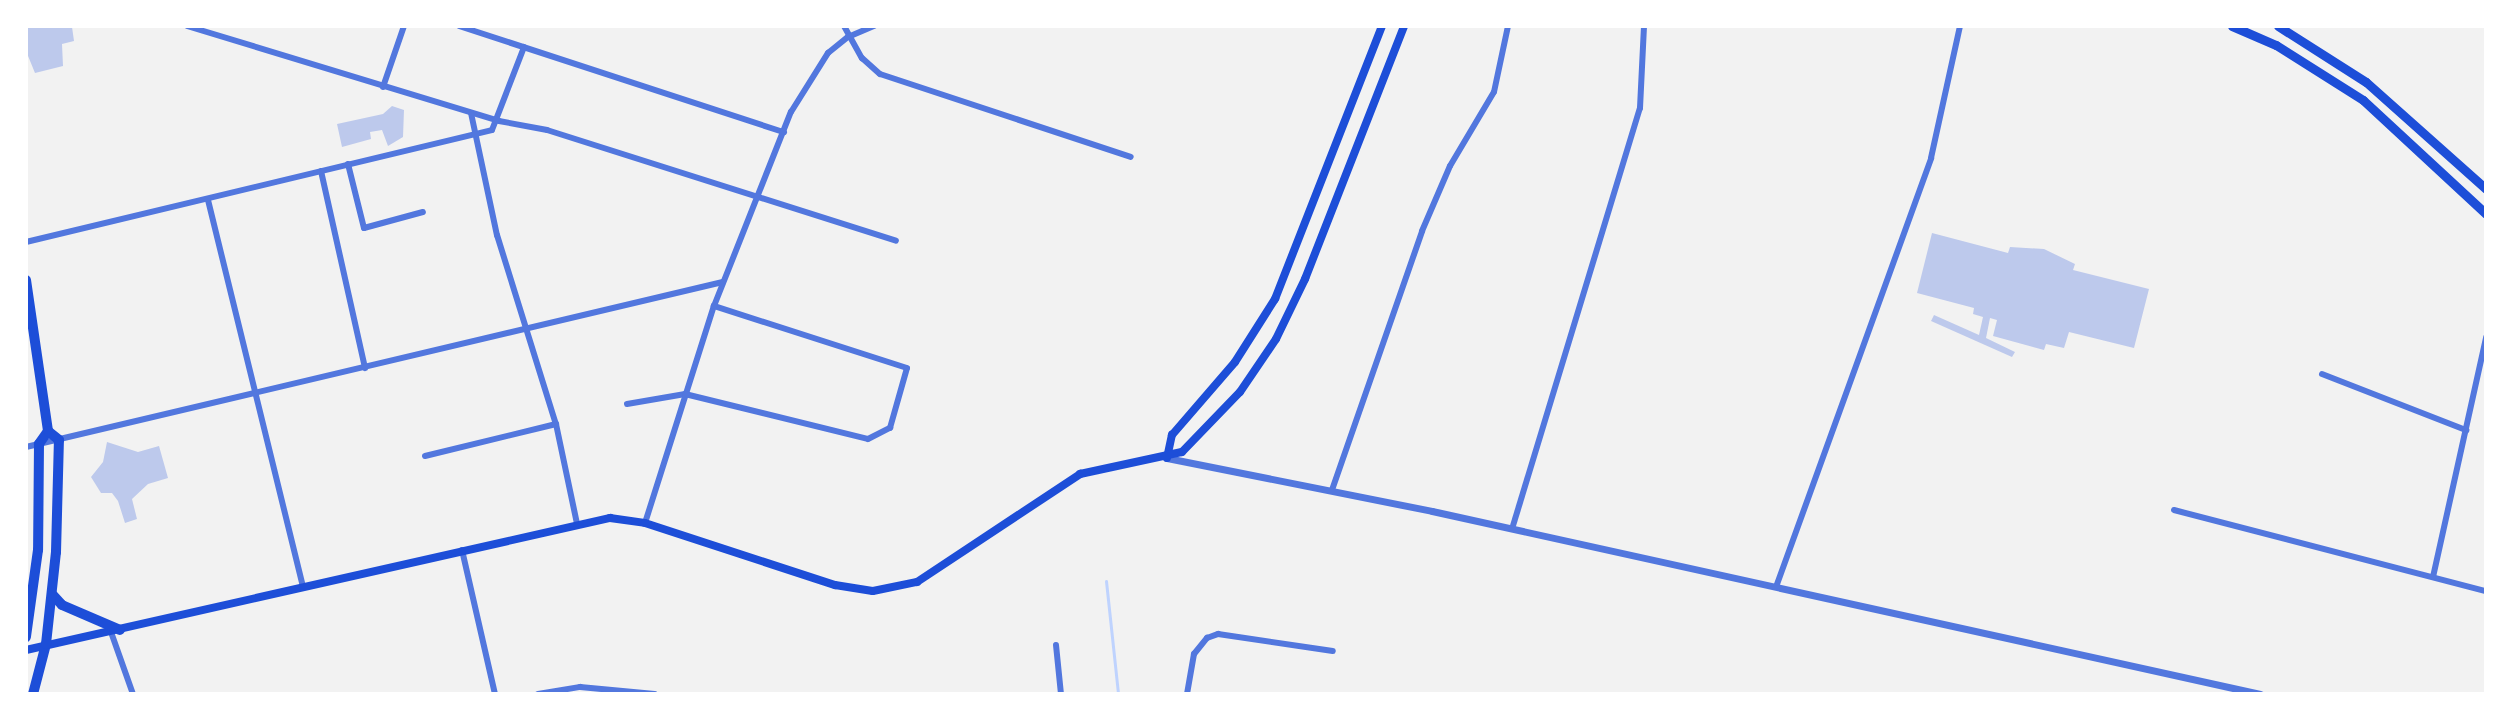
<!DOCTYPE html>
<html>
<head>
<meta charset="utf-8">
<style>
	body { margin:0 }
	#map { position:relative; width:2512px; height:720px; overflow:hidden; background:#f2f2f2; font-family:Barlow,sans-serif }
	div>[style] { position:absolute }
	.stream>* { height:3px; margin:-1.5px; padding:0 1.5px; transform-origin:1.5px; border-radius:1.5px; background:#bfd3fe }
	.building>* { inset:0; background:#bdc9ec }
	.minor>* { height:6px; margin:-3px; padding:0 3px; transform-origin:3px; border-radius:3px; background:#5277de }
	.tertiary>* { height:7px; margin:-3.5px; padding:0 3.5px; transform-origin:3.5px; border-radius:3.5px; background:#5277de }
	.secondary>* { height:8px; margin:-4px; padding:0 4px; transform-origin:4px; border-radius:4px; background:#1d4ed8 }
	.primary>* { height:9px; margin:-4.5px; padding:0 4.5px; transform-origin:4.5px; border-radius:4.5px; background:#1d4ed8 }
	.trunk>* { height:10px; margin:-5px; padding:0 5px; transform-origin:5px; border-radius:5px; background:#1d4ed8 }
	span { translate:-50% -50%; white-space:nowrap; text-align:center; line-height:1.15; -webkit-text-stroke:6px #fff; paint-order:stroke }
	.frame { position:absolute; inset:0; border:28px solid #fff; pointer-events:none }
</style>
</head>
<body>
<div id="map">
	<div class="stream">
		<i style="left:1106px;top:581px;width:114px;rotate:83.9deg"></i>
	</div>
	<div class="building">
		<i style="clip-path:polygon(26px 26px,72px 27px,74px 41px,62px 44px,63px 66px,35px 73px,26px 51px)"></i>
		<i style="clip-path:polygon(392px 106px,404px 110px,403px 137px,388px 146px,382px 130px,370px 132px,371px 139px,342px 147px,337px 124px,383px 114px)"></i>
		<i style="clip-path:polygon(1932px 233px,2008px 253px,2010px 247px,2044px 249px,2075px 264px,2073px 270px,2149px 289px,2134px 348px,2069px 332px,2064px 348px,2046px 344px,2044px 350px,1993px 336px,1997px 320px,1990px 318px,1986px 338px,2015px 352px,2012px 357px,1931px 321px,1934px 315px,1979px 335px,1983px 317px,1973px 314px,1974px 308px,1917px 293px)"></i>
		<i style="clip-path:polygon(107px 442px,138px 452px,159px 446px,168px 478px,148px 484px,132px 499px,137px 519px,125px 523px,118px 501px,112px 493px,101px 493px,91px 477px,103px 462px)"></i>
	</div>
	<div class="minor">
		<i style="left:187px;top:26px;width:326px;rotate:16.9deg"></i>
		<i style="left:499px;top:121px;width:49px;rotate:10.6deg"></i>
		<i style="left:547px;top:130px;width:366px;rotate:17.6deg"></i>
		<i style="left:459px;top:26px;width:342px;rotate:18.1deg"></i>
		<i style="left:844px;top:26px;width:37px;rotate:61deg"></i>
		<i style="left:862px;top:58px;width:24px;rotate:42deg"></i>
		<i style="left:880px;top:74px;width:264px;rotate:18.3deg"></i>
		<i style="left:383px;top:87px;width:65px;rotate:-71deg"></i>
		<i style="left:471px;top:113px;width:125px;rotate:78deg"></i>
		<i style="left:497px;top:235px;width:198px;rotate:72.7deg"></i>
		<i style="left:556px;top:424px;width:102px;rotate:78.1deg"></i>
		<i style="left:348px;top:164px;width:66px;rotate:76deg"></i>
		<i style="left:364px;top:228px;width:61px;rotate:-15.2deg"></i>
		<i style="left:321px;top:171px;width:202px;rotate:77.4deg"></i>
		<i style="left:208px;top:200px;width:398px;rotate:76.2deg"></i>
		<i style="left:26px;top:242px;width:479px;rotate:-13.5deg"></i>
		<i style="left:492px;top:130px;width:89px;rotate:-68.9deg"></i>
		<i style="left:2322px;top:374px;width:155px;rotate:21.3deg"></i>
		<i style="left:627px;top:404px;width:59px;rotate:-9.8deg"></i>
		<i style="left:685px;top:394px;width:188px;rotate:13.8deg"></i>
		<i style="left:868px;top:439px;width:25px;rotate:-27deg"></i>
		<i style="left:890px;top:428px;width:62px;rotate:-74.2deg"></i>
		<i style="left:907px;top:368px;width:203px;rotate:-162.2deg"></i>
		<i style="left:26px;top:447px;width:716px;rotate:-13.32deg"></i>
		<i style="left:425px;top:456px;width:135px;rotate:-13.7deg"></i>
		<i style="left:1332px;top:490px;width:274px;rotate:-70.8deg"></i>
		<i style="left:1422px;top:231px;width:71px;rotate:-66.7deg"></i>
		<i style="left:1450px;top:166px;width:86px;rotate:-59.3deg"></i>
		<i style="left:1494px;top:92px;width:67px;rotate:-78deg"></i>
		<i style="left:2174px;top:510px;width:322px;rotate:14.6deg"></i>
		<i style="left:645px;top:523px;width:228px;rotate:-72.4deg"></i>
		<i style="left:714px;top:306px;width:209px;rotate:-68.4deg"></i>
		<i style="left:791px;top:112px;width:70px;rotate:-57.9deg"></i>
		<i style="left:828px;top:53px;width:26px;rotate:-39deg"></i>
		<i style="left:848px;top:37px;width:28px;rotate:-23deg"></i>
		<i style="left:1512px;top:529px;width:440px;rotate:-73.1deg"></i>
		<i style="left:1640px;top:108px;width:82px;rotate:-87.2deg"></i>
		<i style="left:462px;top:550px;width:148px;rotate:77.1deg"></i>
		<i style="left:2433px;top:577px;width:246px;rotate:-77.5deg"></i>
		<i style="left:1776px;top:587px;width:456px;rotate:-70.1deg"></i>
		<i style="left:1931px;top:158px;width:135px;rotate:-77.6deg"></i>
		<i style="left:111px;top:632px;width:66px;rotate:70.5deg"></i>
		<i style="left:1056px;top:645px;width:49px;rotate:84.2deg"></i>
		<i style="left:538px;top:694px;width:43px;rotate:-9.5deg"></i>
		<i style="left:580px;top:687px;width:75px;rotate:5.3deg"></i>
		<i style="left:1187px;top:694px;width:41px;rotate:-80.1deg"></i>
		<i style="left:1194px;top:654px;width:21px;rotate:-51deg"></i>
		<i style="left:1207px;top:638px;width:12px;rotate:-20deg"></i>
		<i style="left:1218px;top:634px;width:116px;rotate:8.4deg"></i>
	</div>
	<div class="tertiary">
		<i style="left:1167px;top:458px;width:270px;rotate:11.3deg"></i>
		<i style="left:1432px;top:511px;width:848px;rotate:12.46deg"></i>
	</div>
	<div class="secondary">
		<i style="left:1167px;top:458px;width:24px;rotate:-78deg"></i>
		<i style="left:1172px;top:435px;width:96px;rotate:-49.2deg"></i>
		<i style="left:1235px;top:362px;width:75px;rotate:-57.6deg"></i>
		<i style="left:1275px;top:299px;width:293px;rotate:-68.6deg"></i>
		<i style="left:26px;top:650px;width:599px;rotate:-12.74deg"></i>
		<i style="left:610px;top:518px;width:35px;rotate:8deg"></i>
		<i style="left:645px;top:523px;width:200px;rotate:18.1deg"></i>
		<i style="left:835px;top:585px;width:38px;rotate:9deg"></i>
		<i style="left:873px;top:591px;width:45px;rotate:-11.6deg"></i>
		<i style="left:917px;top:582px;width:196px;rotate:-33.5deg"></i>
		<i style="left:1080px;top:474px;width:104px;rotate:-12.2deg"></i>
		<i style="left:1182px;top:452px;width:83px;rotate:-46deg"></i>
		<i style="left:1240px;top:392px;width:64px;rotate:-55.8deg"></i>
		<i style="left:1276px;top:339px;width:67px;rotate:-64.2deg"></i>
		<i style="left:1305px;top:279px;width:272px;rotate:-68.6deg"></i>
	</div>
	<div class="primary">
		<i style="left:2232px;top:26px;width:48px;rotate:23.4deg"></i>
		<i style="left:2276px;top:45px;width:103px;rotate:32.3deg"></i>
		<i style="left:2363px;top:100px;width:168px;rotate:42.8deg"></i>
		<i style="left:2278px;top:26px;width:104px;rotate:32.5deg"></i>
		<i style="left:2366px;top:82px;width:161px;rotate:41.7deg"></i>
	</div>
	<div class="trunk">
		<i style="left:26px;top:280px;width:153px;rotate:81.7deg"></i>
		<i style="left:48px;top:431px;width:16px;rotate:125deg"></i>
		<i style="left:39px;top:444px;width:106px;rotate:90.5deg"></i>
		<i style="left:38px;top:550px;width:88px;rotate:97.9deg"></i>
		<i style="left:53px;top:595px;width:13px;rotate:48deg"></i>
		<i style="left:62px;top:605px;width:63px;rotate:23.3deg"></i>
		<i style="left:33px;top:694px;width:52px;rotate:-75.4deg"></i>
		<i style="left:46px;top:644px;width:93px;rotate:-83.8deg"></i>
		<i style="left:56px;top:552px;width:112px;rotate:-88.5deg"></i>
		<i style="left:59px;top:440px;width:14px;rotate:-141deg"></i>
	</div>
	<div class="frame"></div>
</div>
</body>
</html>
